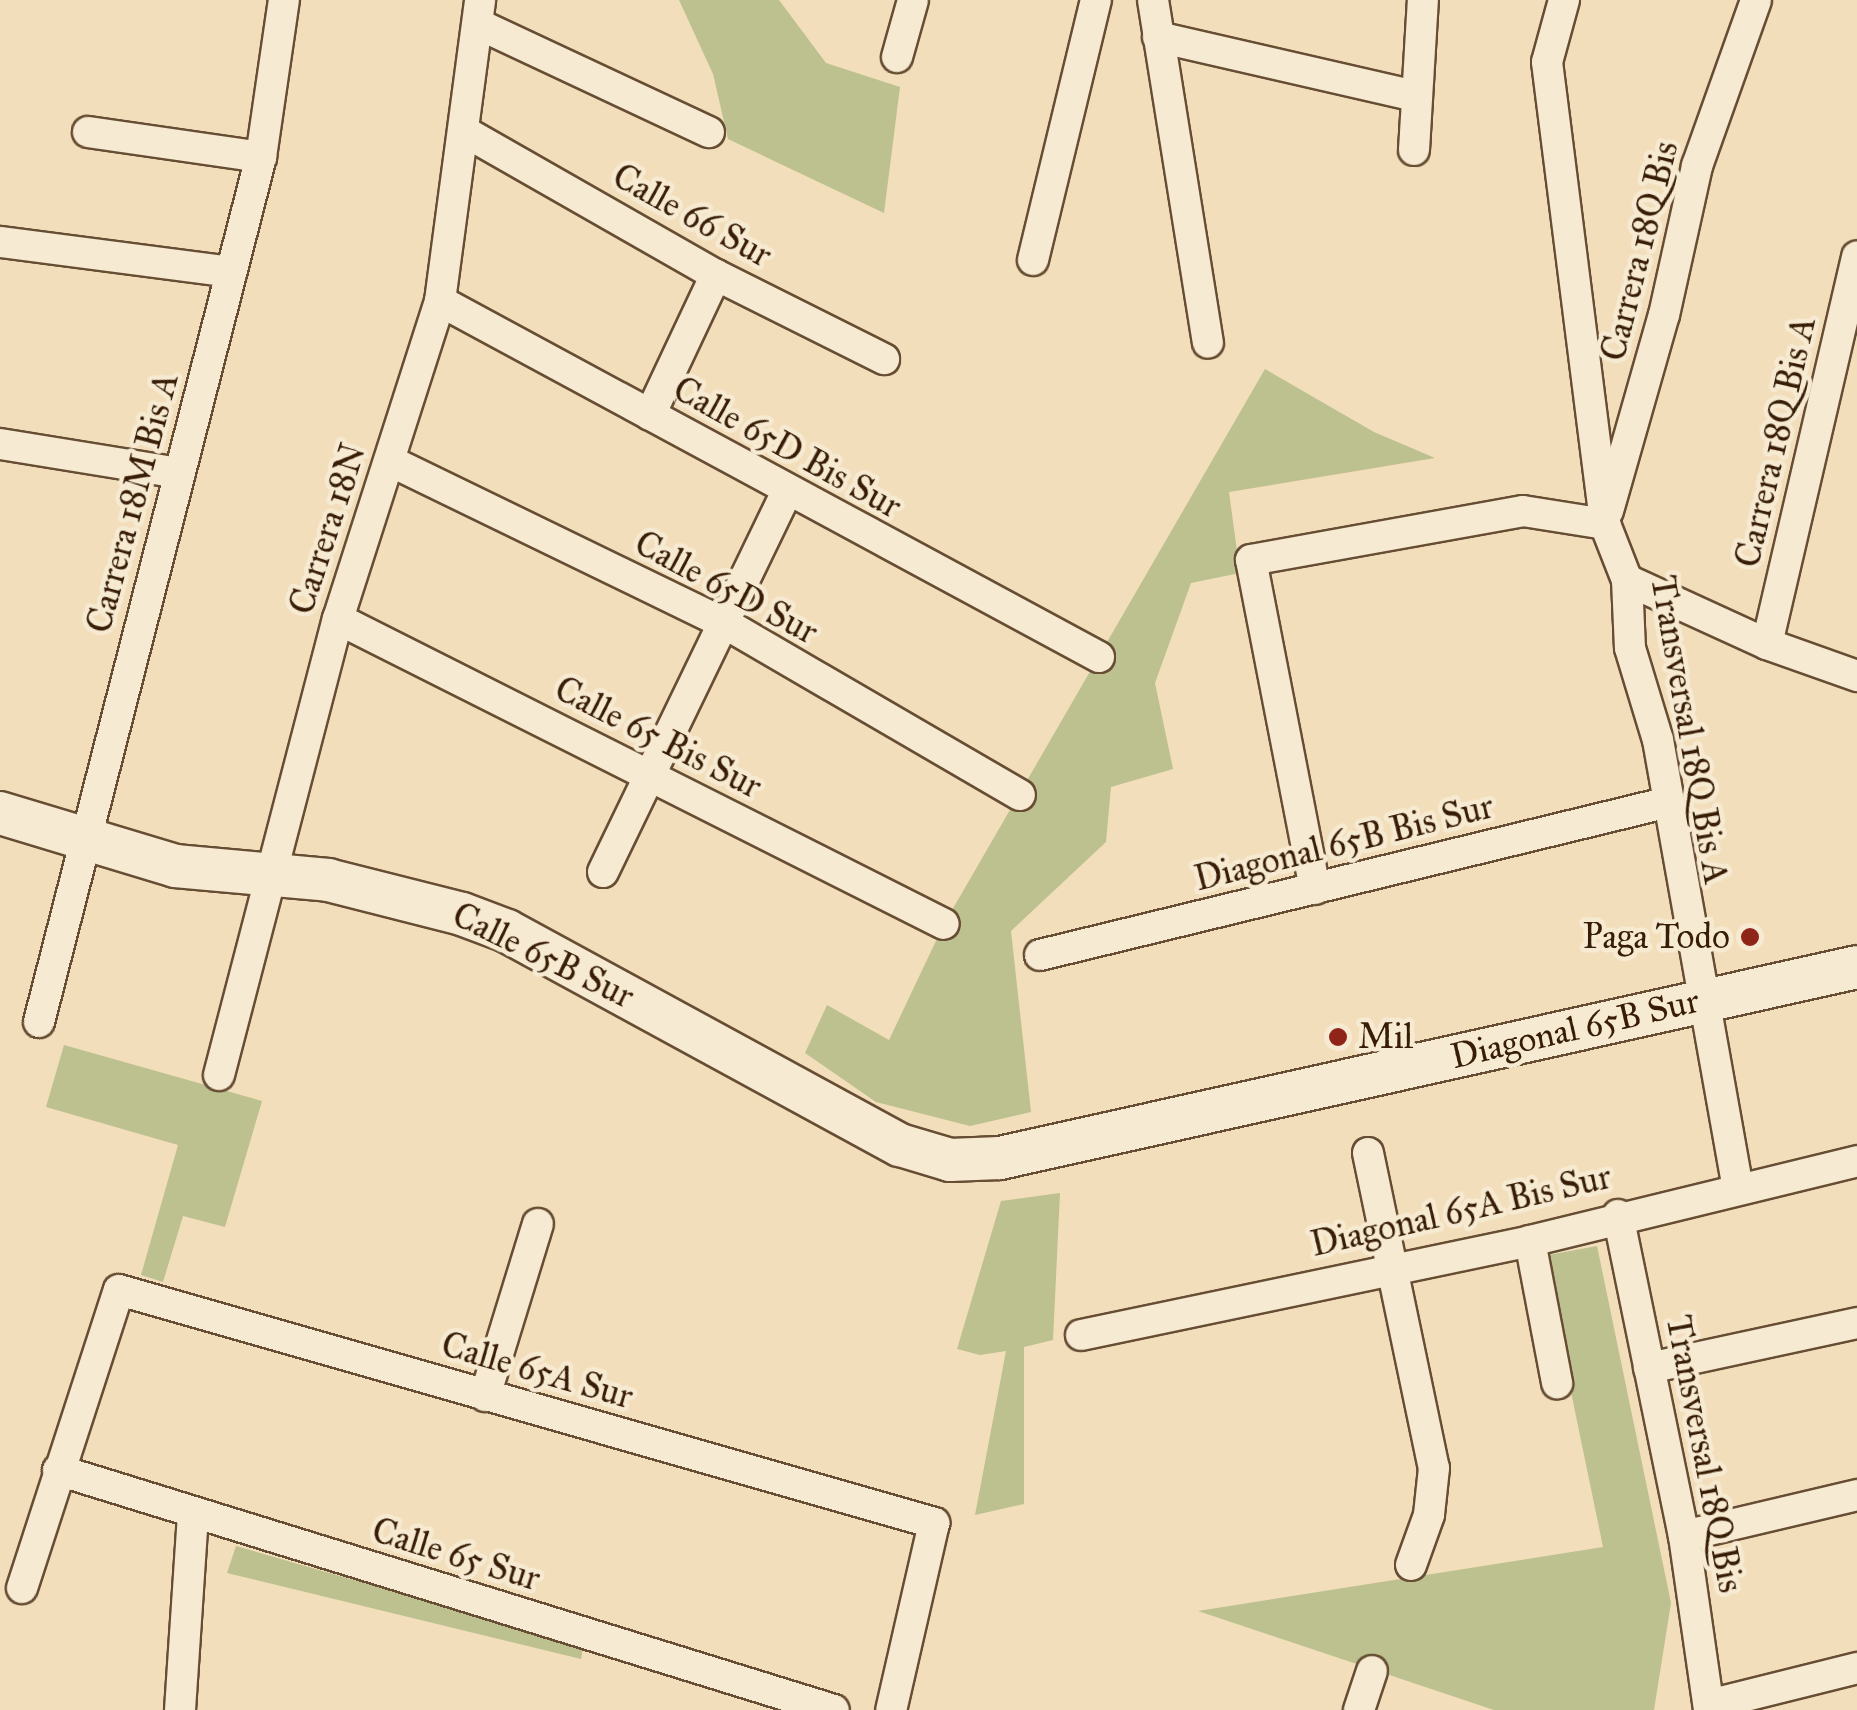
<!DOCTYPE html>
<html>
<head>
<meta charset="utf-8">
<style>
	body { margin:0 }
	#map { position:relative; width:1857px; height:1710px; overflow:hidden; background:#f2deba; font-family:"IM FELL Great Primer",serif }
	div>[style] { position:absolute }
	.green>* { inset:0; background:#bcc18f }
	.roads { filter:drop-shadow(2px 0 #664d33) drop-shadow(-2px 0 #664d33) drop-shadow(0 2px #664d33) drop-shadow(0 -2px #664d33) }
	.street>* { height:30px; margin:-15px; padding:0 15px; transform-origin:15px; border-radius:15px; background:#f7ead2 }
	.secondary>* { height:42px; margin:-21px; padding:0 21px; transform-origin:21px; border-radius:21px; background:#f7ead2 }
	.dots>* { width:28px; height:28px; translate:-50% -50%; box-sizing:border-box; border:5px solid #f7ead2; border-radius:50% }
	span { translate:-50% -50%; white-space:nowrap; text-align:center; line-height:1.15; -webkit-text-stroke:9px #f7ead2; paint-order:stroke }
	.street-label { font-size:35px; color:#381d06 }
	.poi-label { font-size:35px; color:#381d06 }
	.right { translate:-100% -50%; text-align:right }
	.left { translate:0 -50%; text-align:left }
</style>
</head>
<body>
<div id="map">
	<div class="green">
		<i style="clip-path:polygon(679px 0,779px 0,826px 63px,900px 87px,884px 213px,728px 139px,713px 74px)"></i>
		<i style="clip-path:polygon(1265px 369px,1374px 432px,1435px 458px,1229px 492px,1240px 573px,1191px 583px,1155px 683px,1173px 769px,1111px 787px,1106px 842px,1011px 931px,1031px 1112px,970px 1126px,876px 1102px,805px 1053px,827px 1005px,889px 1040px,944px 924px)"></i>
		<i style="clip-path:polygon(64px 1045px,262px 1101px,225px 1227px,183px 1216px,163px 1282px,141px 1275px,178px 1145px,46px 1107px)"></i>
		<i style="clip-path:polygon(1060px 1193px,1053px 1340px,1024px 1347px,1024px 1504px,975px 1515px,1006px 1351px,980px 1355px,957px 1349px,1001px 1201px)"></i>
		<i style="clip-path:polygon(1597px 1246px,1671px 1603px,1654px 1710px,1494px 1710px,1198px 1611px,1603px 1547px,1543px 1256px)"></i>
		<i style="clip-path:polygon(236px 1546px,583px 1646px,581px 1659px,227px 1573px)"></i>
	</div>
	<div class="roads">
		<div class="street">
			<i style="left:1153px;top:0;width:347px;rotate:80.9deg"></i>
			<i style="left:1564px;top:0;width:64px;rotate:105.3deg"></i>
			<i style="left:1547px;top:62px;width:466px;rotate:82.8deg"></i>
			<i style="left:1605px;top:524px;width:60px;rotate:68.6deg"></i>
			<i style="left:1627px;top:580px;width:68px;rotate:87.5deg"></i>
			<i style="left:1630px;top:648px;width:96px;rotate:73.1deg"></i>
			<i style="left:1658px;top:740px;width:454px;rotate:79.9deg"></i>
			<i style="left:478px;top:24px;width:255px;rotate:25.1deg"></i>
			<i style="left:1158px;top:37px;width:264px;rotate:12.9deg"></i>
			<i style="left:897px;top:57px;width:59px;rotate:-74.3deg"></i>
			<i style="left:88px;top:132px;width:175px;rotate:8.2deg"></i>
			<i style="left:467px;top:133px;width:287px;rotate:29.7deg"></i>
			<i style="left:716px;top:275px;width:188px;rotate:26.6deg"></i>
			<i style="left:1414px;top:150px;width:150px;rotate:-86.6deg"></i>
			<i style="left:0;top:242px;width:233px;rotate:7.4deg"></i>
			<i style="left:1033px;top:260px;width:268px;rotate:-76.4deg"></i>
			<i style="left:440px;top:301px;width:749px;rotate:28.38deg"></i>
			<i style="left:650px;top:415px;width:155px;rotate:-64.8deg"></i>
			<i style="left:0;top:444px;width:182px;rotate:9.2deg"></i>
			<i style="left:390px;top:461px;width:373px;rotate:25.9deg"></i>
			<i style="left:726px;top:624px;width:340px;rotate:30.2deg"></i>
			<i style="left:1608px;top:511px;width:204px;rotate:-74.1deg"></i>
			<i style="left:1664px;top:315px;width:153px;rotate:-77.5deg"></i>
			<i style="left:1697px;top:166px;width:176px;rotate:-70.4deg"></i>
			<i style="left:1627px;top:580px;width:154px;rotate:24.6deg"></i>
			<i style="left:1767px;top:644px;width:96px;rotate:19.6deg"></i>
			<i style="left:338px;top:619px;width:678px;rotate:26.72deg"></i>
			<i style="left:1767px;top:644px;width:398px;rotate:-76.9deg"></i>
			<i style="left:603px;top:872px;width:421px;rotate:-64.2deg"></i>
			<i style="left:1315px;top:889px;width:335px;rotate:-101deg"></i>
			<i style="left:1251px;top:560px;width:276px;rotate:-10.2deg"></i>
			<i style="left:1523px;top:511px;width:83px;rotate:9deg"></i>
			<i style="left:1040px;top:955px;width:643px;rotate:-13.67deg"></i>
			<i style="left:39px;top:1022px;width:893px;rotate:-75.61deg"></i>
			<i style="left:261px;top:157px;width:159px;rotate:-81.7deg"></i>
			<i style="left:219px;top:1075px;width:471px;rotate:-75.4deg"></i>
			<i style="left:338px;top:619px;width:334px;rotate:-72.2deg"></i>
			<i style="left:440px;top:301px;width:304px;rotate:-82.4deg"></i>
			<i style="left:1368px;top:1153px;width:322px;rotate:78.2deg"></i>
			<i style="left:1434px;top:1468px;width:47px;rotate:96.1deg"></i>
			<i style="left:1429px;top:1515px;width:53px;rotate:109.8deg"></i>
			<i style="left:1618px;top:1215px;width:328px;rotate:78.4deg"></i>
			<i style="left:1684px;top:1536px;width:176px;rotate:81.8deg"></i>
			<i style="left:1530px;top:1241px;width:145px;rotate:79.2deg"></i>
			<i style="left:1081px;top:1335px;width:459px;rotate:-11.8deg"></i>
			<i style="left:1530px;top:1241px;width:337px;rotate:-13.7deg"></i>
			<i style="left:1649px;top:1368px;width:213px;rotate:-12.2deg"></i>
			<i style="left:485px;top:1396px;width:180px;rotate:-72.9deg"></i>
			<i style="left:58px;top:1470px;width:812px;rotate:17.19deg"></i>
			<i style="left:1684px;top:1536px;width:178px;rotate:-13.3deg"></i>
			<i style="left:22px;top:1588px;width:313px;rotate:-72deg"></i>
			<i style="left:119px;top:1290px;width:848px;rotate:15.95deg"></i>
			<i style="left:934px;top:1523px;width:192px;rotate:102.9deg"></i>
			<i style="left:1709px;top:1705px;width:153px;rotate:-14deg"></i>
			<i style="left:180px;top:1710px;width:195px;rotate:-86.2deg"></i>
			<i style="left:1359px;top:1710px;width:41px;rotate:-71.6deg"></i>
		</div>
		<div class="secondary">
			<i style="left:0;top:813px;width:183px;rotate:16.8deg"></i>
			<i style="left:175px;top:866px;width:154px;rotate:5.2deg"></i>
			<i style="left:328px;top:880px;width:138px;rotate:14.2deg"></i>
			<i style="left:462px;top:914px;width:48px;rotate:20.7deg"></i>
			<i style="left:507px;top:931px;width:447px;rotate:28.6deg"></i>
			<i style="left:900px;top:1145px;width:52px;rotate:16.7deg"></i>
			<i style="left:950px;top:1160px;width:50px;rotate:-2.3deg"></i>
			<i style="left:1000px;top:1158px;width:878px;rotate:-12.56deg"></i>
		</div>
	</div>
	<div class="dots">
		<i style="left:1750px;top:937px;background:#8f2418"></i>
		<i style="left:1338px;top:1037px;background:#8f2418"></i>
	</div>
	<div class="street-label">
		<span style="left:692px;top:216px;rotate:29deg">Calle 66 Sur</span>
		<span style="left:1640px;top:251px;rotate:-76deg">Carrera 18Q Bis</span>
		<span style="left:1776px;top:442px;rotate:-77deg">Carrera 18Q Bis A</span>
		<span style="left:787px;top:448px;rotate:29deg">Calle 65D Bis Sur</span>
		<span style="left:133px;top:503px;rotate:-75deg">Carrera 18M Bis A</span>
		<span style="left:328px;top:529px;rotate:-72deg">Carrera 18N</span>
		<span style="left:726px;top:588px;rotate:28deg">Calle 65D Sur</span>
		<span style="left:1689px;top:730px;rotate:80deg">Transversal 18Q Bis A</span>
		<span style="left:658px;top:738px;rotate:27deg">Calle 65 Bis Sur</span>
		<span style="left:1344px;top:843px;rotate:-14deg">Diagonal 65B Bis Sur</span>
		<span style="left:543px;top:956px;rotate:26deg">Calle 65B Sur</span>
		<span style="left:1575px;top:1029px;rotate:-13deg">Diagonal 65B Sur</span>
		<span style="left:1461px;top:1211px;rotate:-13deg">Diagonal 65A Bis Sur</span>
		<span style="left:537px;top:1371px;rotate:16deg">Calle 65A Sur</span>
		<span style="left:1704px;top:1454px;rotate:79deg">Transversal 18Q Bis</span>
		<span style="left:456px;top:1555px;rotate:17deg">Calle 65 Sur</span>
	</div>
	<div class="poi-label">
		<span class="right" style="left:1730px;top:937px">Paga Todo</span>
		<span class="left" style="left:1358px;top:1037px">Mil</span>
	</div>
</div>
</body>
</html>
